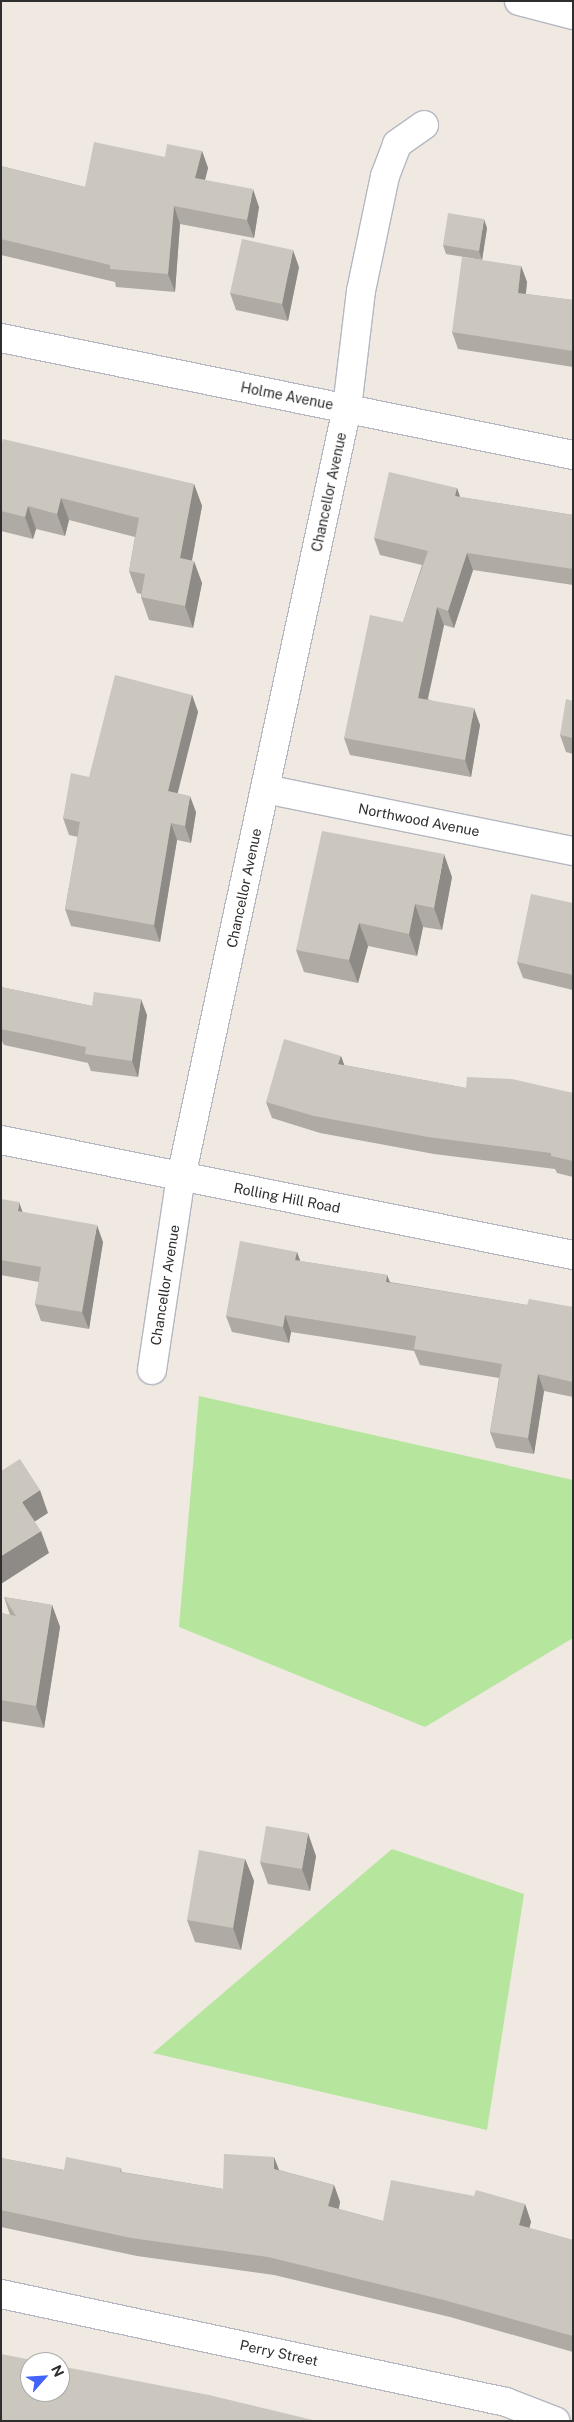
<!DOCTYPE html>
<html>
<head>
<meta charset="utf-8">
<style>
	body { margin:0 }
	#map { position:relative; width:574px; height:2422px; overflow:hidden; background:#efe9e1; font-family:"Public Sans",sans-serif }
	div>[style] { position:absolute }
	.green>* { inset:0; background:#b6e59e }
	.roads { filter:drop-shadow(1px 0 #b4b7c1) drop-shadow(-1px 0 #b4b7c1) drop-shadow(0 1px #b4b7c1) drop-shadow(0 -1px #b4b7c1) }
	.minor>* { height:28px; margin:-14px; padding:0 14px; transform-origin:14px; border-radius:14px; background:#fff }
	.wall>* { inset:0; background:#afaba4 }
	.shaded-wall>* { inset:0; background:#8e8b86 }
	.building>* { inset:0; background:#cbc7bf }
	span { translate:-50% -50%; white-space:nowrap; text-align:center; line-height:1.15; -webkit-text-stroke:5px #fff; paint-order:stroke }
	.street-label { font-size:14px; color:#2e2e2e }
	.frame { position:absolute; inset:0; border:2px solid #2e2e2e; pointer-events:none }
	.north { position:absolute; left:20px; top:2352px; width:50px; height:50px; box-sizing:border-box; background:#fff; border:1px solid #ababab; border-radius:50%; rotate:64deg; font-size:14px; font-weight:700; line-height:20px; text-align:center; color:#2e2e2e }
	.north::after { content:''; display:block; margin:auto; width:18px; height:22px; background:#4264fb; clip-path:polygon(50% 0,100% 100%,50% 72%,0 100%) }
</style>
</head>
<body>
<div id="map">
	<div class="green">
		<i style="clip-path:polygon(199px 1396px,573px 1480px,573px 1638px,425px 1727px,179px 1627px)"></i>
		<i style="clip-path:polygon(392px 1849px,524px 1894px,487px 2130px,153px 2053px)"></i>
	</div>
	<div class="roads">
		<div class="minor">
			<i style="left:519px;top:1px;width:56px;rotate:14.5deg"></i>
			<i style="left:1px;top:338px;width:584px;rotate:11.56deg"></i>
			<i style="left:265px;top:789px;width:314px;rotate:11.4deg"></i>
			<i style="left:1px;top:1140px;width:583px;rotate:11.37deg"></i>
			<i style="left:152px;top:1370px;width:195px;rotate:-81.5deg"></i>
			<i style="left:181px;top:1177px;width:787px;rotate:-77.82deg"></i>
			<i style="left:347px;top:408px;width:118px;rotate:-83.2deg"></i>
			<i style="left:361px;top:291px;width:117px;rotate:-78.2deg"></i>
			<i style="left:385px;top:176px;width:34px;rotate:-69deg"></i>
			<i style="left:397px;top:144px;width:33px;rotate:-35deg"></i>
			<i style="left:1px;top:2294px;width:516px;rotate:12.07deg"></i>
			<i style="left:506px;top:2402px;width:53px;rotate:21.2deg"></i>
		</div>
	</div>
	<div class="wall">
		<i style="clip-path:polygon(202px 151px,208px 168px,205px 180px,259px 207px,254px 238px,180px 224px,175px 292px,116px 287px,115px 282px,1px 255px,1px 166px,85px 187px,165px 157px)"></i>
		<i style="clip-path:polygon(487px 228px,482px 260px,446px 254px,443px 245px)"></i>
		<i style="clip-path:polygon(521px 266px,527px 282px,526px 294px,573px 300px,573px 367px,458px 349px,452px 332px)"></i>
		<i style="clip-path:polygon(299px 267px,288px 321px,236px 310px,230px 293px)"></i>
		<i style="clip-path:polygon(1px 446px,194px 484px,202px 506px,192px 560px,202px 583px,193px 628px,149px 620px,141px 597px,141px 594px,137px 593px,129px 571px,135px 537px,69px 520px,65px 536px,36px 529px,33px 539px,1px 531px)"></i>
		<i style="clip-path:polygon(457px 488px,460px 497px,573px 515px,573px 585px,473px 570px,454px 628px,444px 625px,428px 699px,480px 725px,471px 777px,350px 755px,344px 738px,403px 622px,422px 565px,380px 555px,374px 538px)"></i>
		<i style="clip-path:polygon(192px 695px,198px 712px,177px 793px,196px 812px,191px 843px,177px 840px,160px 942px,71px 926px,65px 909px,78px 837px,69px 835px,63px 818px,89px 777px)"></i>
		<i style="clip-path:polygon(573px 701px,573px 754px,566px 752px,560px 735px)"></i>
		<i style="clip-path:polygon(452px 877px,442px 930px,423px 927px,417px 956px,368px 946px,358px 983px,304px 972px,296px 950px)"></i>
		<i style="clip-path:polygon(573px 903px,573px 990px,523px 978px,517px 962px)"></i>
		<i style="clip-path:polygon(1px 987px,92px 1006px,147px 1015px,138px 1077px,91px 1071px,88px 1063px,4px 1045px,1px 1039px)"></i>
		<i style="clip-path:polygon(341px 1056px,344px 1065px,466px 1088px,573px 1093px,573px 1177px,557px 1173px,555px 1169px,434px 1154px,320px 1133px,272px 1118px,266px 1102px)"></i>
		<i style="clip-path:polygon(1px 1199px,23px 1212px,103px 1242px,89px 1329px,41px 1321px,35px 1304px,39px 1282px,1px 1275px)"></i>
		<i style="clip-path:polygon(297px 1252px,300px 1261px,387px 1275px,390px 1282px,527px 1305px,573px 1307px,573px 1397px,544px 1391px,534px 1454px,496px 1448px,490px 1432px,499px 1378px,420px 1365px,414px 1351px,291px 1332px,289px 1343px,232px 1332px,226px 1316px)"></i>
		<i style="clip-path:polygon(4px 1597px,52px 1605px,60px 1627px,44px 1728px,1px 1721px,1px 1613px,10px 1615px)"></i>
		<i style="clip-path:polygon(316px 1856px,310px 1891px,268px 1884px,260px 1862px)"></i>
		<i style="clip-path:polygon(245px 1859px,254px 1881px,241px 1950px,195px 1942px,187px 1920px)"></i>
		<i style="clip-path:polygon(1px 2158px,64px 2170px,121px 2168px,122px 2172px,223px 2189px,279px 2170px,334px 2185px,340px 2202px,339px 2209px,383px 2221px,474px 2196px,525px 2204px,531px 2222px,529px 2228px,573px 2240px,573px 2352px,450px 2317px,274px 2275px,137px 2256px,1px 2227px)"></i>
	</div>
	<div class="shaded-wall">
		<i style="clip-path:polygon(202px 151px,208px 168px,201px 195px,195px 178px)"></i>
		<i style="clip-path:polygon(253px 189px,259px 207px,254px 238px,247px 220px)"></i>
		<i style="clip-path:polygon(174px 206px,180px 224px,175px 292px,168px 274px)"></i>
		<i style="clip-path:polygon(484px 219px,487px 228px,482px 260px,479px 251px)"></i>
		<i style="clip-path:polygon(293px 250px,299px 267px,288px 321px,282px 304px)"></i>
		<i style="clip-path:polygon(521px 266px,527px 282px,524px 309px,518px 293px)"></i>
		<i style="clip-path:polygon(194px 484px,202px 506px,188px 581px,180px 558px)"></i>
		<i style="clip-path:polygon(457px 488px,463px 506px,455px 496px)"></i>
		<i style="clip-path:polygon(61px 498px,69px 520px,65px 536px,57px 514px)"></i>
		<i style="clip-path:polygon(28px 506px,36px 529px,33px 539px,25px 517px)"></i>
		<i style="clip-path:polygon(467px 553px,473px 570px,454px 628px,448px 611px)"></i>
		<i style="clip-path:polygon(194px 561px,202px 583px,193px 628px,185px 606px)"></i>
		<i style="clip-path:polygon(437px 607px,444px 625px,424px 715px,418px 698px)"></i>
		<i style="clip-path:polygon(192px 695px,198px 712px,174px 808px,168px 791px)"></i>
		<i style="clip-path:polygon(474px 708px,480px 725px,471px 777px,465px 760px)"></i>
		<i style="clip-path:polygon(190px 796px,196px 812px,191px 843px,185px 826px)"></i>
		<i style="clip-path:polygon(171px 823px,177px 840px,160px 942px,154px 925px)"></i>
		<i style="clip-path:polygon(444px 854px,452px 877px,442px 930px,434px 908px)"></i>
		<i style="clip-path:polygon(415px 904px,423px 927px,417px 956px,409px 934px)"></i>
		<i style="clip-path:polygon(359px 923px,368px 946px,358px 983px,349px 960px)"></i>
		<i style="clip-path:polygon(141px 999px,147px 1015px,138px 1077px,132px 1061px)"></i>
		<i style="clip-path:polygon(341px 1056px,347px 1073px,338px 1064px)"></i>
		<i style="clip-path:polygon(19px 1202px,25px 1219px,18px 1211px)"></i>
		<i style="clip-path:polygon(97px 1225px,103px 1242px,89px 1329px,82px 1312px)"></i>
		<i style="clip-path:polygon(297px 1252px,303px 1269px,295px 1260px)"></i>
		<i style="clip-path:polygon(387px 1275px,393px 1291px,386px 1282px)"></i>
		<i style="clip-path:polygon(285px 1315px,291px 1332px,289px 1343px,283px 1327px)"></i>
		<i style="clip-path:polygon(538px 1374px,544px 1391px,534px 1454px,528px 1438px)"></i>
		<i style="clip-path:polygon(40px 1490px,48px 1513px,31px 1524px,22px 1502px)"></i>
		<i style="clip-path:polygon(41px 1531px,49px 1553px,1px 1584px,1px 1556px)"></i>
		<i style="clip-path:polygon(52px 1605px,60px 1627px,44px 1728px,36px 1706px)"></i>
		<i style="clip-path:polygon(308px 1833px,316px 1856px,310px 1891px,302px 1869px)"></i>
		<i style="clip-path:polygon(245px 1859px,254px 1881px,241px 1950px,233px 1928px)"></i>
		<i style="clip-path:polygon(274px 2157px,281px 2175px,274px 2169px)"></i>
		<i style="clip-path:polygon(334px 2185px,340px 2202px,335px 2223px,328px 2206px)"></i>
		<i style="clip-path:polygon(525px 2204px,531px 2222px,525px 2243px,519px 2225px)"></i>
	</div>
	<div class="building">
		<i style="clip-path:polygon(94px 142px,165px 157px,167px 144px,202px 151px,195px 178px,253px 189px,247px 220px,174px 206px,168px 274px,110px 269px,110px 265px,1px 239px,1px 166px,85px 187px)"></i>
		<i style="clip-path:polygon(448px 213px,484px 219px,479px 251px,443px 245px)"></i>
		<i style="clip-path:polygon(242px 239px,293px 250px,282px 304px,230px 293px)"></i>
		<i style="clip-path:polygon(462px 257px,521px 266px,518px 293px,573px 300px,573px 351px,452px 332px)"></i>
		<i style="clip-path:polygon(3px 439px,194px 484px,180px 558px,194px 561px,185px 606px,141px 597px,145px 574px,129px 571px,139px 518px,61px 498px,57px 514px,28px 506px,25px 517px,1px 511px,1px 446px)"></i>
		<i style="clip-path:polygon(389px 472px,457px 488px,455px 496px,573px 515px,573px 569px,467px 553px,448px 611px,437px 607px,418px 698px,474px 708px,465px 760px,344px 738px,370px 615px,403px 622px,428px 551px,374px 538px)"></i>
		<i style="clip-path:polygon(115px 675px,192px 695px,168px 791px,190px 796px,185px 826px,171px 823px,154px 925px,65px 909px,80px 822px,63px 818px,71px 773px,89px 777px)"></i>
		<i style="clip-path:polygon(566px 699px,573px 701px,573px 738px,560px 735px)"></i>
		<i style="clip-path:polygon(322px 831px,444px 854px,434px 908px,415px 904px,409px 934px,359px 923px,349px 960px,296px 950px)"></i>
		<i style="clip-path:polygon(531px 894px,573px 903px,573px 975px,517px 962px)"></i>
		<i style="clip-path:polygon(1px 987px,92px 1006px,94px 992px,141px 999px,132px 1061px,85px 1054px,86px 1047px,1px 1029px)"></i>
		<i style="clip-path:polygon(284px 1039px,341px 1056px,338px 1064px,466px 1088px,467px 1077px,512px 1079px,573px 1093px,573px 1161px,551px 1156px,551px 1153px,428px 1137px,314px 1116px,266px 1102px)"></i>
		<i style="clip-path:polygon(1px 1199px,19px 1202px,18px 1211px,97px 1225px,82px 1312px,35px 1304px,41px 1267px,1px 1260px)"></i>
		<i style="clip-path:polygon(240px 1241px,297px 1252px,295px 1260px,387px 1275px,386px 1282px,527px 1305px,529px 1299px,573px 1307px,573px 1382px,538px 1374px,528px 1438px,490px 1432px,502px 1364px,414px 1349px,416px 1336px,285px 1315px,283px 1327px,226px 1316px)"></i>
		<i style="clip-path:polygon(20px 1459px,40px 1490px,22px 1502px,41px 1531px,1px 1556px,1px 1471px)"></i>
		<i style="clip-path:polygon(4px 1597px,52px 1605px,36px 1706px,1px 1700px,1px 1613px,16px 1616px)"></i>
		<i style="clip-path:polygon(266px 1826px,308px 1833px,302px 1869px,260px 1862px)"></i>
		<i style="clip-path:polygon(199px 1850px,245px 1859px,233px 1928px,187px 1920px)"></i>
		<i style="clip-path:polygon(224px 2154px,274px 2157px,274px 2169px,334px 2185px,328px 2206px,383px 2221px,391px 2180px,474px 2196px,476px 2190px,525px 2204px,519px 2225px,573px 2240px,573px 2336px,444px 2300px,268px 2257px,131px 2238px,1px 2210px,1px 2158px,64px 2170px,66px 2157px,121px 2168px,120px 2172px,223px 2189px)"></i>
		<i style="clip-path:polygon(1px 2354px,42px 2362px,30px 2362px,30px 2392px,60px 2392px,60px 2366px,209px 2395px,317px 2421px,1px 2421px)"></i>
	</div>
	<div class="street-label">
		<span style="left:287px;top:396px;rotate:11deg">Holme Avenue</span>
		<span style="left:329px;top:492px;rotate:-78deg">Chancellor Avenue</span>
		<span style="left:419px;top:820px;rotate:11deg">Northwood Avenue</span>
		<span style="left:244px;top:888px;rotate:-78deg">Chancellor Avenue</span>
		<span style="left:287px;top:1198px;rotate:11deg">Rolling Hill Road</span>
		<span style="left:165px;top:1285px;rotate:-81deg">Chancellor Avenue</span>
		<span style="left:279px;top:2353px;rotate:12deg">Perry Street</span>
	</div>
	<div class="frame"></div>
	<div class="north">N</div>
</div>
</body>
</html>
